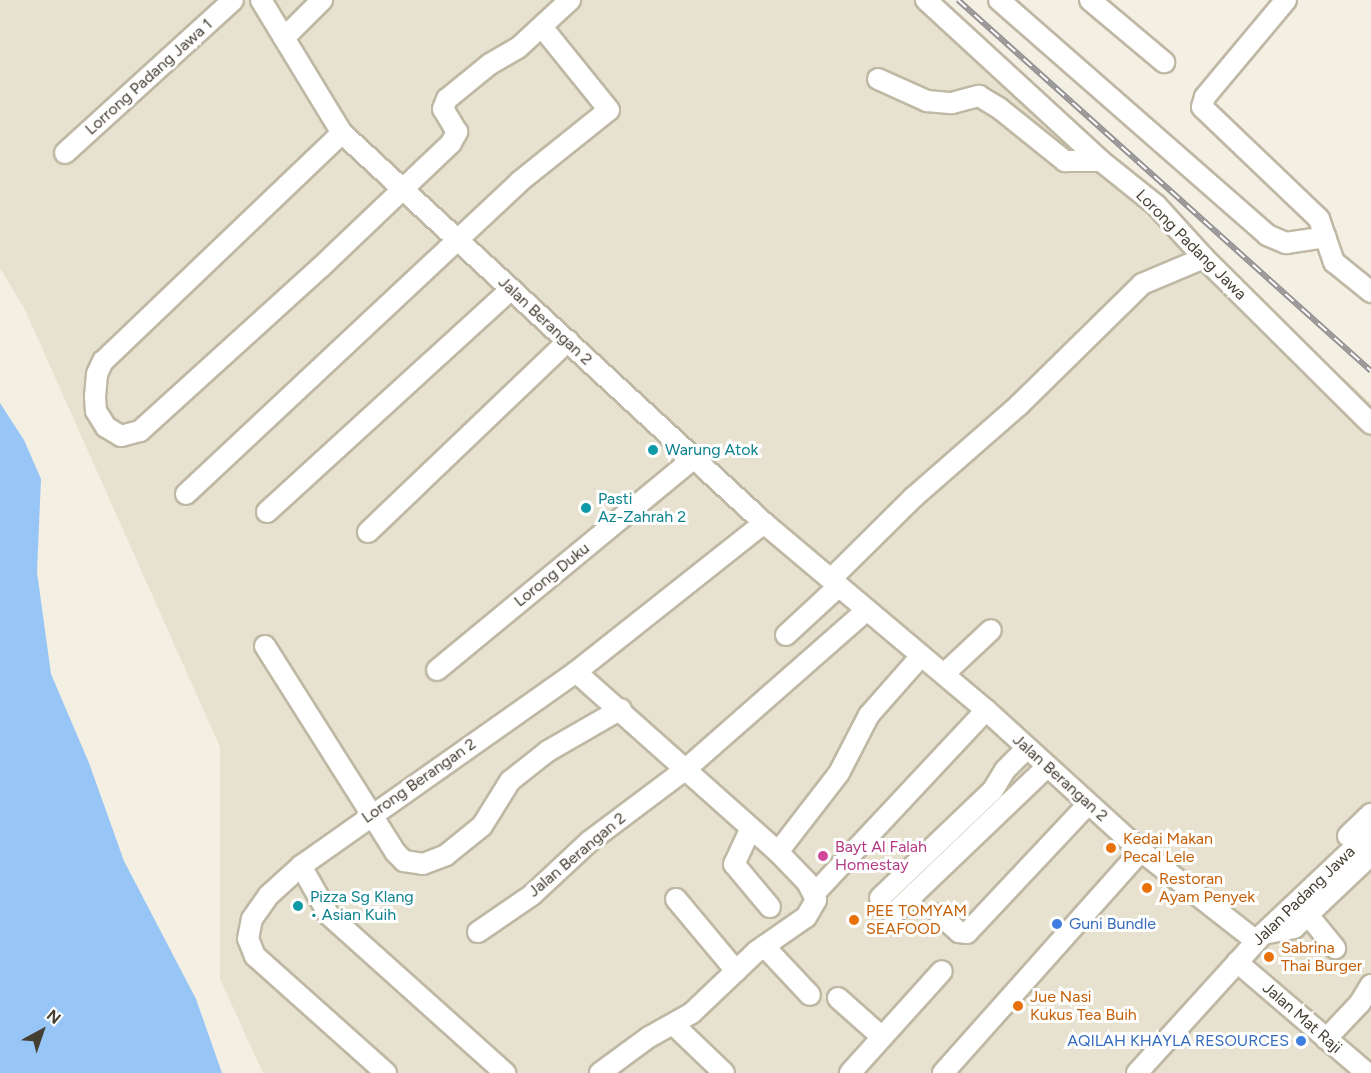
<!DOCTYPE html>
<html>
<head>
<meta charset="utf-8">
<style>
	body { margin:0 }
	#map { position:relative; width:1371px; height:1073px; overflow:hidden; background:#f3efe2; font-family:Figtree,sans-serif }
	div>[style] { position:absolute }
	.residential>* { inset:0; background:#e7e2cf }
	.water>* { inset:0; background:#97c6f6 }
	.roads { filter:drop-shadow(2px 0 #bfb8a4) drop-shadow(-2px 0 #bfb8a4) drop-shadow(0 2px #bfb8a4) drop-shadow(0 -2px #bfb8a4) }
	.minor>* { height:20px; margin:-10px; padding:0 10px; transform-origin:10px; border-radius:10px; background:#fff }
	.rail>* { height:6px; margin-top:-3px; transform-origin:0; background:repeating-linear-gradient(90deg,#fff 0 11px,#939393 0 22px); box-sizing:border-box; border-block:2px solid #939393 }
	.dots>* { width:16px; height:16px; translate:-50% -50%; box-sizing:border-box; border:3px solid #fff; border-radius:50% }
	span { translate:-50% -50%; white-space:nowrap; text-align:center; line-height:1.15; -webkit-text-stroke:6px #fff; paint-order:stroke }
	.street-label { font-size:16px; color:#453f32 }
	.culture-label { font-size:16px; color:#0d838f }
	.left { translate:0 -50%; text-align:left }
	.food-label { font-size:16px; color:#c56008 }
	.hotel-label { font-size:16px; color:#b23c85 }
	.shop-label { font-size:16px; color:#366cbe }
	.right { translate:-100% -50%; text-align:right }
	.north { position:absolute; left:12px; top:1001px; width:60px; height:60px; -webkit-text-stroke:4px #fff; paint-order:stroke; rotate:40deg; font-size:16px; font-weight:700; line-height:24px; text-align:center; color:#453f32 }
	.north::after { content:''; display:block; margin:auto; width:21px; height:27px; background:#453f32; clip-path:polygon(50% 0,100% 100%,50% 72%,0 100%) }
</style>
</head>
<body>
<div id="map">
	<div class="residential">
		<i style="clip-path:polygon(0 0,927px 0,1371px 403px,1371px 1073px,263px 1073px,220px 979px,220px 747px,25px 310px,0 268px)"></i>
	</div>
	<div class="water">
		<i style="clip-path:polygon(0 403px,24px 440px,41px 479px,37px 572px,51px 674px,89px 763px,124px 861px,196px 999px,222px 1073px,0 1073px)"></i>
	</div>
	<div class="roads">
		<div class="minor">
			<i style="left:261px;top:0;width:156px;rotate:58.7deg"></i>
			<i style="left:342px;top:133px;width:575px;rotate:42.74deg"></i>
			<i style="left:764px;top:523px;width:290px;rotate:40.1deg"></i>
			<i style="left:986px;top:710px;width:210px;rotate:42.3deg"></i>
			<i style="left:1141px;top:851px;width:146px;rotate:38deg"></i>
			<i style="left:926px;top:0;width:238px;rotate:42.6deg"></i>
			<i style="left:1101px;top:161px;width:70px;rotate:38.7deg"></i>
			<i style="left:1156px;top:205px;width:72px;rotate:47.8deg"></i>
			<i style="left:1204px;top:258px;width:235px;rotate:44.8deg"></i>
			<i style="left:999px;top:0;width:356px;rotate:41.2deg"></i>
			<i style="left:1267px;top:235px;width:21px;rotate:23deg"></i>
			<i style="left:1286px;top:243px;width:40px;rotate:-8.5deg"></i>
			<i style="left:1090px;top:0;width:97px;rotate:40deg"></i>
			<i style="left:1286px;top:0;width:126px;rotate:129.9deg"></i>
			<i style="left:1205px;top:97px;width:10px;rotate:107deg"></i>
			<i style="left:1202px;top:107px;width:162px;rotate:43.7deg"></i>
			<i style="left:1319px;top:219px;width:46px;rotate:70.8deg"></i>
			<i style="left:1334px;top:262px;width:48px;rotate:39deg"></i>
			<i style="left:284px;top:38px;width:54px;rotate:-45deg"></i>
			<i style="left:878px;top:79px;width:54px;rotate:24.2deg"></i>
			<i style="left:927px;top:101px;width:25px;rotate:5deg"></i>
			<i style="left:952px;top:103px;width:28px;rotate:-15deg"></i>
			<i style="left:979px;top:96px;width:23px;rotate:31deg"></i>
			<i style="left:999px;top:108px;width:85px;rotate:38.8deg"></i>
			<i style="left:1065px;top:161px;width:36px"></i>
			<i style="left:342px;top:133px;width:330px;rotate:136.3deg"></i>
			<i style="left:103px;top:361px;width:14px;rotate:115deg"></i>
			<i style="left:97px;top:374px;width:23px;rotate:95deg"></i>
			<i style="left:95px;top:397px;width:14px;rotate:86deg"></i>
			<i style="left:96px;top:411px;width:19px;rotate:58deg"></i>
			<i style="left:106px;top:427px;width:17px;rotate:31deg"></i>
			<i style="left:121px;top:436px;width:20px;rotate:-15deg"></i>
			<i style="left:140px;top:431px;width:244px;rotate:-42.2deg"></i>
			<i style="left:321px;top:267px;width:180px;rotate:-43.6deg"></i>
			<i style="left:451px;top:143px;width:13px;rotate:-61deg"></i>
			<i style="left:457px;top:132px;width:27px;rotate:-121deg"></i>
			<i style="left:443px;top:109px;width:11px;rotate:-68deg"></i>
			<i style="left:447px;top:99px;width:55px;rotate:-39.1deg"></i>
			<i style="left:490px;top:64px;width:32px;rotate:-30deg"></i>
			<i style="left:518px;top:48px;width:71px;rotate:-42.7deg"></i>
			<i style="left:65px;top:153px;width:227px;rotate:-42.3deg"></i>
			<i style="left:186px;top:494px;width:456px;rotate:-43.1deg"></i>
			<i style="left:519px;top:182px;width:115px;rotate:-38.7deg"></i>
			<i style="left:609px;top:110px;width:107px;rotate:-128.9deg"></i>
			<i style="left:267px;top:512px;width:331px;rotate:-42.4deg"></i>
			<i style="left:368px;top:532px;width:277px;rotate:-43.7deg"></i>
			<i style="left:831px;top:579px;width:117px;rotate:-44.7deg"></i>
			<i style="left:914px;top:497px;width:138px;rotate:-41.2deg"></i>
			<i style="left:1018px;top:406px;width:174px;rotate:-44.5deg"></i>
			<i style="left:1142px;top:284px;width:67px;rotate:-22.8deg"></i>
			<i style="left:786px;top:635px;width:72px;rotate:-42.8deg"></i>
			<i style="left:265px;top:646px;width:244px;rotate:57.7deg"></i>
			<i style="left:395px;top:852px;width:13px;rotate:45deg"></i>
			<i style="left:404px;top:861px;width:19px;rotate:9deg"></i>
			<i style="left:423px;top:864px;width:25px;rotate:-21deg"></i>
			<i style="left:446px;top:855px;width:46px;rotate:-38.9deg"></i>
			<i style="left:482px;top:826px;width:53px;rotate:-58.1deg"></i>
			<i style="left:510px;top:781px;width:48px;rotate:-38.3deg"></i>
			<i style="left:548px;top:751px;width:84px;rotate:-29.9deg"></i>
			<i style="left:437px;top:670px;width:333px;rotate:-39.5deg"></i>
			<i style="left:576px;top:672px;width:271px;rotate:41.7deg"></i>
			<i style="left:778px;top:852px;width:42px;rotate:46deg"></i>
			<i style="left:807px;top:882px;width:20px;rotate:63deg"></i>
			<i style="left:816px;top:900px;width:20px;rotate:120deg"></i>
			<i style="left:806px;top:917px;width:60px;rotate:145.2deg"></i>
			<i style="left:757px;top:951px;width:90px;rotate:136.4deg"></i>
			<i style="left:692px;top:1013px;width:49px;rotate:150.8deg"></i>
			<i style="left:649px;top:1037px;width:61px;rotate:143.7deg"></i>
			<i style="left:944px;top:674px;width:64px;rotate:-43.1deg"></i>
			<i style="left:751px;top:828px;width:40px;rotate:115deg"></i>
			<i style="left:734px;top:864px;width:56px;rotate:50.1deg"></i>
			<i style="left:1348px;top:836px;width:32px;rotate:-44deg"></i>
			<i style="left:778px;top:852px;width:100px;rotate:-52.3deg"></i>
			<i style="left:839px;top:773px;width:65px;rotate:-62.7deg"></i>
			<i style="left:869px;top:715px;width:79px;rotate:-48.6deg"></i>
			<i style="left:301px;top:866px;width:56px;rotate:60.3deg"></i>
			<i style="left:329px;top:915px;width:237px;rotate:41.9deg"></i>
			<i style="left:814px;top:894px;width:252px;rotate:-46.9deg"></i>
			<i style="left:880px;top:898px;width:156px;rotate:-43.7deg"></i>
			<i style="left:993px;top:790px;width:23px;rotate:-59deg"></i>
			<i style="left:1005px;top:770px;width:31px;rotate:-45deg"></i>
			<i style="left:676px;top:899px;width:94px;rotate:50.2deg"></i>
			<i style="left:893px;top:914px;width:213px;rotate:-43.7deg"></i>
			<i style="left:939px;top:914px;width:27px;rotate:42deg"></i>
			<i style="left:959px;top:932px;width:8px;rotate:7deg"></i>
			<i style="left:967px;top:933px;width:177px;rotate:-46.8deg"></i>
			<i style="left:1308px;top:915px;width:43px;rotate:50.7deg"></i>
			<i style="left:478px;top:932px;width:65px;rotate:-34.4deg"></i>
			<i style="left:532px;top:895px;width:79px;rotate:-43deg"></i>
			<i style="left:590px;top:841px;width:120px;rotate:-36.9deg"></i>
			<i style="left:686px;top:769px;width:241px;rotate:-41.3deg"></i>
			<i style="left:1263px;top:934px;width:32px;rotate:-11deg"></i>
			<i style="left:1294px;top:928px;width:106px;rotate:-43.5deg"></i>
			<i style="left:764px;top:946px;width:67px;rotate:46.8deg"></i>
			<i style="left:1237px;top:962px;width:171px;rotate:40.5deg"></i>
			<i style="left:838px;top:998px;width:59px;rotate:41.6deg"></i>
			<i style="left:674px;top:1025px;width:69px;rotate:43.8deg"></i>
			<i style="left:1326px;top:1039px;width:50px;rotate:-46.6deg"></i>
			<i style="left:1360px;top:1003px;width:21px;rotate:-59deg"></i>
			<i style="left:386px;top:1073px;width:176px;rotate:-138.2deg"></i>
			<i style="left:255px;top:956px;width:18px;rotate:-112deg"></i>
			<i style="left:248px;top:939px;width:20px;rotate:-79deg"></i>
			<i style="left:252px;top:919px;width:29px;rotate:-55deg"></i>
			<i style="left:269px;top:895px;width:43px;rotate:-42.2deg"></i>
			<i style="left:301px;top:866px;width:337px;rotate:-35.2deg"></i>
			<i style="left:576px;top:672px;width:240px;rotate:-38.4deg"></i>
			<i style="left:850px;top:1073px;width:137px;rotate:-48deg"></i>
			<i style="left:943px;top:1073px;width:297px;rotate:-48.3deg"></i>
			<i style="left:1137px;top:1073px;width:188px;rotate:-47.8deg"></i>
			<i style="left:1263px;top:934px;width:149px;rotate:-43.4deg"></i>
		</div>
	</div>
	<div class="rail">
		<i style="left:958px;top:0;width:555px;rotate:41.93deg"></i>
	</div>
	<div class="dots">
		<i style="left:653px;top:450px;background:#0f9aa8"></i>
		<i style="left:586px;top:508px;background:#0f9aa8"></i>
		<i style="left:1111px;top:848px;background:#e8710a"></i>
		<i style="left:823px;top:856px;background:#d1479c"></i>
		<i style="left:1147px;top:888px;background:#e8710a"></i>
		<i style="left:298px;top:906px;background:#0f9aa8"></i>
		<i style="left:854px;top:920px;background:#e8710a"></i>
		<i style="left:1057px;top:924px;background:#3f7fe0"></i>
		<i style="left:1269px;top:957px;background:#e8710a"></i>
		<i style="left:1018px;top:1006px;background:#e8710a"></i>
		<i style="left:1301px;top:1041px;background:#3f7fe0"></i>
	</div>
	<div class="street-label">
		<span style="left:149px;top:77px;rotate:-42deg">Lorrong Padang Jawa 1</span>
		<span style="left:1191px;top:245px;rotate:45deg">Lorong Padang Jawa</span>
		<span style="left:545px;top:321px;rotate:43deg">Jalan Berangan 2</span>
		<span style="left:552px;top:575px;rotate:-39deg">Lorong Duku</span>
		<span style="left:1060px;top:778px;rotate:42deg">Jalan Berangan 2</span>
		<span style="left:419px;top:781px;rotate:-35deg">Lorong Berangan 2</span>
		<span style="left:577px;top:855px;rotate:-40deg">Jalan Berangan 2</span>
		<span style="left:1304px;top:896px;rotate:-44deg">Jalan Padang Jawa</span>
		<span style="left:1302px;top:1018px;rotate:41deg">Jalan Mat Raji</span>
	</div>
	<div class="culture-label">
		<span class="left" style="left:665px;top:450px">Warung Atok</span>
		<span class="left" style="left:598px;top:508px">Pasti<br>Az-Zahrah 2</span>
		<span class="left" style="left:310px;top:906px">Pizza Sg Klang<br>• Asian Kuih</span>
	</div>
	<div class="food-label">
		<span class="left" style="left:1123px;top:848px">Kedai Makan<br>Pecal Lele</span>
		<span class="left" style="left:1159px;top:888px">Restoran<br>Ayam Penyek</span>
		<span class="left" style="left:866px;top:920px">PEE TOMYAM<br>SEAFOOD</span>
		<span class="left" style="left:1281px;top:957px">Sabrina<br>Thai Burger</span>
		<span class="left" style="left:1030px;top:1006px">Jue Nasi<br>Kukus Tea Buih</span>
	</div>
	<div class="hotel-label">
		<span class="left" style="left:835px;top:856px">Bayt Al Falah<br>Homestay</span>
	</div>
	<div class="shop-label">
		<span class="left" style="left:1069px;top:924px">Guni Bundle</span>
		<span class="right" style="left:1289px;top:1041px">AQILAH KHAYLA RESOURCES</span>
	</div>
	<div class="north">N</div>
</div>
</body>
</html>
